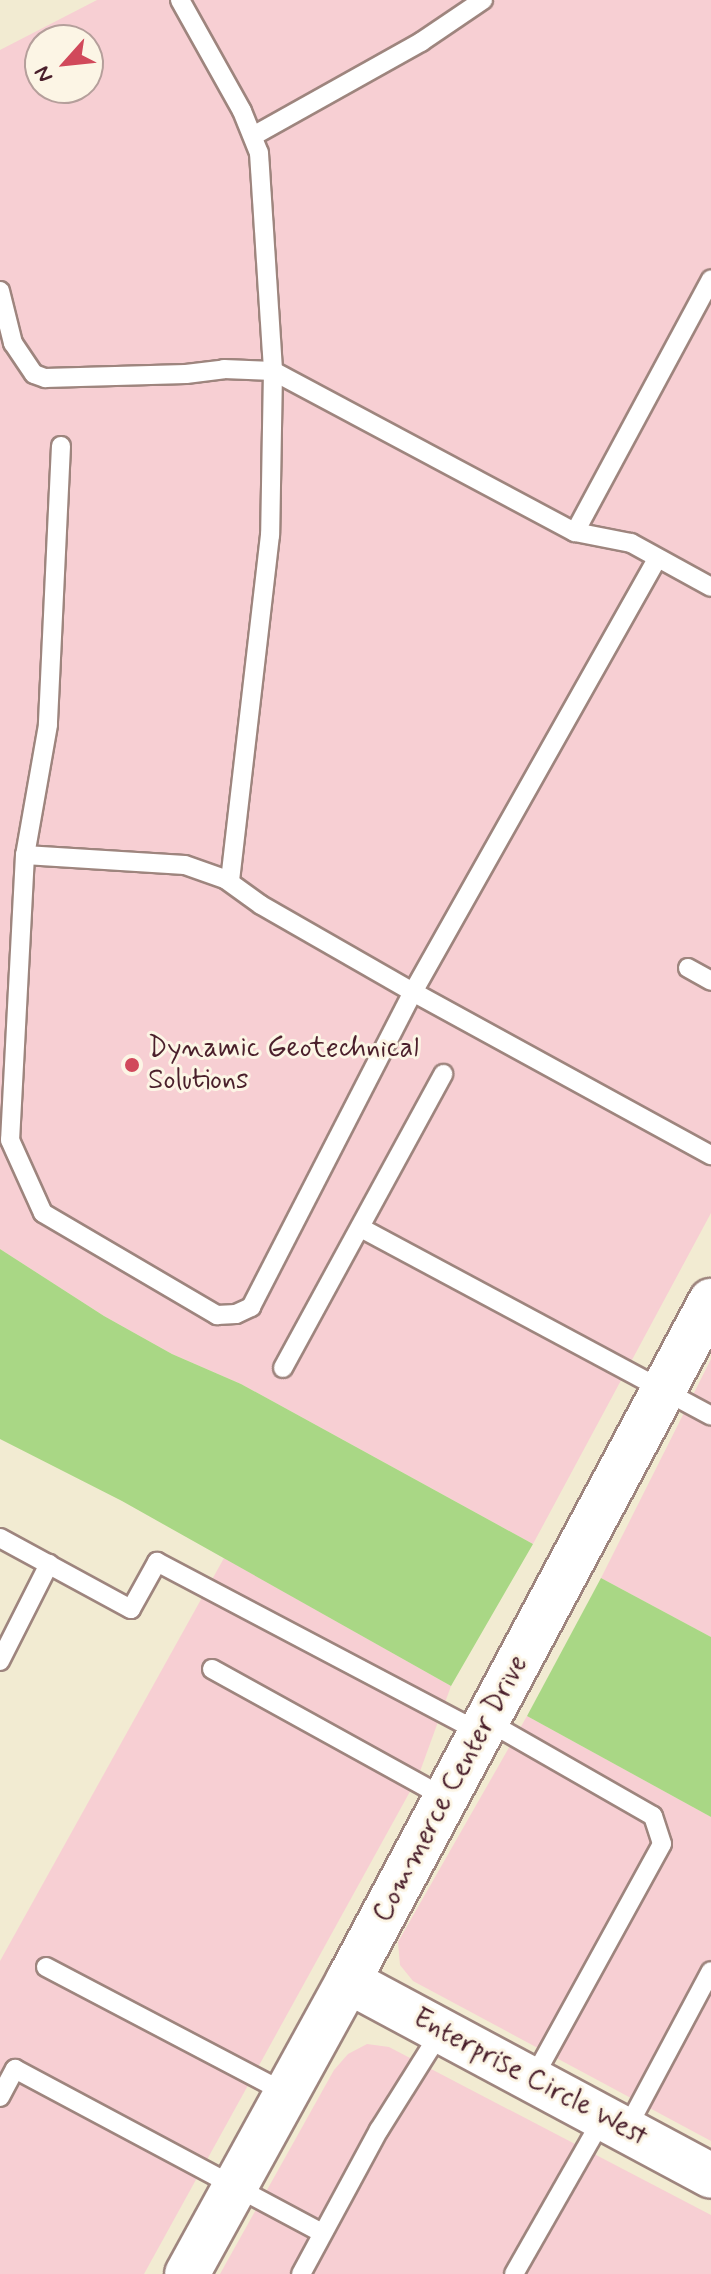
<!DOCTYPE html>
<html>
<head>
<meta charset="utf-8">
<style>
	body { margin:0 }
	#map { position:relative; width:711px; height:2274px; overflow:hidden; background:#f2ebd2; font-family:Mynerve,sans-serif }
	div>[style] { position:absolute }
	.built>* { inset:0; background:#f7cfd3 }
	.green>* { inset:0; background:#a9d785 }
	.roads { filter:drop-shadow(2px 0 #9e857e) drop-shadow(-2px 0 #9e857e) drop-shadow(0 2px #9e857e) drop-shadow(0 -2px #9e857e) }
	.lane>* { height:18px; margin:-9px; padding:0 9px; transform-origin:9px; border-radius:9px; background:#fff }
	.secondary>* { height:44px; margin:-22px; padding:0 22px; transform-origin:22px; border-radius:22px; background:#fff }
	.dots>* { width:22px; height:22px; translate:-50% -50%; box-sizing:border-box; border:4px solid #fcf5e5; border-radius:50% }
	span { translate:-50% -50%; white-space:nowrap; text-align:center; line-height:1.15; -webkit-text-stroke:6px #fcf5e5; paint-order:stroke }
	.poi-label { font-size:28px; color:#4a1f2b }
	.left { translate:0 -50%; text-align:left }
	.street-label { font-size:28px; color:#4a1f2b }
	.north { position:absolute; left:24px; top:24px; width:80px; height:80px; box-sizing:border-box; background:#fcf5e5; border:2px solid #b59f9b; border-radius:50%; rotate:243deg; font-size:22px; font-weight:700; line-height:32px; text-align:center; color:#4a1f2b }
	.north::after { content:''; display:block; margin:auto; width:28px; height:36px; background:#d1495b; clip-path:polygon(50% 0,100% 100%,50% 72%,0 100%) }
</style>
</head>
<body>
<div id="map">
	<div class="built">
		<i style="clip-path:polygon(evenodd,97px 0,711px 0,711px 1213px,533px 1544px,241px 1384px,172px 1354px,104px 1316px,0 1249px,0 50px,97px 0,40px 40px,88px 40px,88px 88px,40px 88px,40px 40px)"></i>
		<i style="clip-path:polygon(711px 1359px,711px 1637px,601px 1578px)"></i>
		<i style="clip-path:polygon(224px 1558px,451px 1686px,418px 1777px,144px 2274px,0 2274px,0 1961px)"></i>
		<i style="clip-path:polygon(527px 1716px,711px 1817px,711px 2141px,413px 1981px,400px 1965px,398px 1942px)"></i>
		<i style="clip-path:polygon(367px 2044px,389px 2047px,711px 2215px,711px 2274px,220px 2274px,334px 2070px,348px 2054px)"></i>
	</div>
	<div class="green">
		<i style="clip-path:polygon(0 1249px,104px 1316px,172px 1354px,241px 1384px,533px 1544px,451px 1686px,122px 1501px,0 1439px)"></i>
		<i style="clip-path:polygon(601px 1578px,711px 1637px,711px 1817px,527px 1716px)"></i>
	</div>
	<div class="roads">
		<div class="lane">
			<i style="left:180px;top:0;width:127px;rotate:60.8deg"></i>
			<i style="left:242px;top:111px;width:45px;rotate:68deg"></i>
			<i style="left:259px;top:153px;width:218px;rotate:86.3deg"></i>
			<i style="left:273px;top:371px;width:342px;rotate:28.1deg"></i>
			<i style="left:575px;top:532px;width:287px;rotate:-61.7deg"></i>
			<i style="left:253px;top:136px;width:193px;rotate:-29.2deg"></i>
			<i style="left:421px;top:42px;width:75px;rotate:-34.1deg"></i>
			<i style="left:0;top:291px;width:54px;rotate:76deg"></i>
			<i style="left:13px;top:343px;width:37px;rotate:56deg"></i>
			<i style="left:34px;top:374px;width:12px;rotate:20deg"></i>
			<i style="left:45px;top:378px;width:141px;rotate:-1.6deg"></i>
			<i style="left:186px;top:374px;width:38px;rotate:-7deg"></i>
			<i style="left:224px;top:369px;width:49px;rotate:2.3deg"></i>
			<i style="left:273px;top:371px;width:164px;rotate:91deg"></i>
			<i style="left:270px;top:535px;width:349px;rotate:96.6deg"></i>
			<i style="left:61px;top:446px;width:279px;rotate:92.7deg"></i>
			<i style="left:48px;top:725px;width:132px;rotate:100deg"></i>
			<i style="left:25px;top:855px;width:285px;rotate:93deg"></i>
			<i style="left:10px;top:1140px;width:80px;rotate:65.7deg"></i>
			<i style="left:43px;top:1213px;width:202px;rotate:30.4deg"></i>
			<i style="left:217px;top:1315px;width:19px;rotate:-3deg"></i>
			<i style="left:236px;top:1314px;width:17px;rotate:-25deg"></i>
			<i style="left:251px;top:1307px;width:354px;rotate:-62.8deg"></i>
			<i style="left:413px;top:992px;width:498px;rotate:-60.6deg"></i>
			<i style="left:575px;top:532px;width:57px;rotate:11.1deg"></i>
			<i style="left:631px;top:543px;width:91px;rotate:28.8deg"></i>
			<i style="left:25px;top:855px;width:160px;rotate:3.6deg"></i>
			<i style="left:185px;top:865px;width:42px;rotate:19.3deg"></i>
			<i style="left:225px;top:879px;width:44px;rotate:35.8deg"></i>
			<i style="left:261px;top:905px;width:175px;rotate:29.8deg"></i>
			<i style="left:413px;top:992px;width:340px;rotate:28.7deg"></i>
			<i style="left:688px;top:968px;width:26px;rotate:29deg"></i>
			<i style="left:361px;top:1228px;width:397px;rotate:28.2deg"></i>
			<i style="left:283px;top:1368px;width:335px;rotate:-61.4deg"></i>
			<i style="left:0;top:1538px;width:149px;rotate:28.5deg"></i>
			<i style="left:131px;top:1609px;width:54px;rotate:-61deg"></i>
			<i style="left:157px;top:1562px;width:366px;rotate:27.8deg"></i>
			<i style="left:0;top:1661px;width:109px;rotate:-63.2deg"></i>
			<i style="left:212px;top:1669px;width:267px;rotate:28.9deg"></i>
			<i style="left:487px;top:1721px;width:191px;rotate:29.8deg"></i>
			<i style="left:653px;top:1816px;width:29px;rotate:72deg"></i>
			<i style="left:662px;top:1844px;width:269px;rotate:118.8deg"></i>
			<i style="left:46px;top:1967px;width:271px;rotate:27.7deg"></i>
			<i style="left:0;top:2097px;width:32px;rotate:-62deg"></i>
			<i style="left:15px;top:2069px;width:348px;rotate:28.1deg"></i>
			<i style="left:626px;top:2130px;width:180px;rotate:-61.9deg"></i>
			<i style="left:301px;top:2274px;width:164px;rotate:-61.6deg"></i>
			<i style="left:379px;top:2130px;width:117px;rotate:-57.9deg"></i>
			<i style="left:514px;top:2274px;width:180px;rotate:-60.3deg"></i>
		</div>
		<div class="secondary">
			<i style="left:348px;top:1981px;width:412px;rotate:28.2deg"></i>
			<i style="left:187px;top:2274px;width:334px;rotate:-61.2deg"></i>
			<i style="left:348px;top:1981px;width:771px;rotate:-61.91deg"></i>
		</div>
	</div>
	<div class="dots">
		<i style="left:132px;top:1065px;background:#d1495b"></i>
	</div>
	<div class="poi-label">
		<span class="left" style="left:148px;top:1065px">Dynamic Geotechnical<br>Solutions</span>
	</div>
	<div class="street-label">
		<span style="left:451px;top:1789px;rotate:-62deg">Commerce Center Drive</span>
		<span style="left:530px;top:2078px;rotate:28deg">Enterprise Circle West</span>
	</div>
	<div class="north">N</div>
</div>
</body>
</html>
